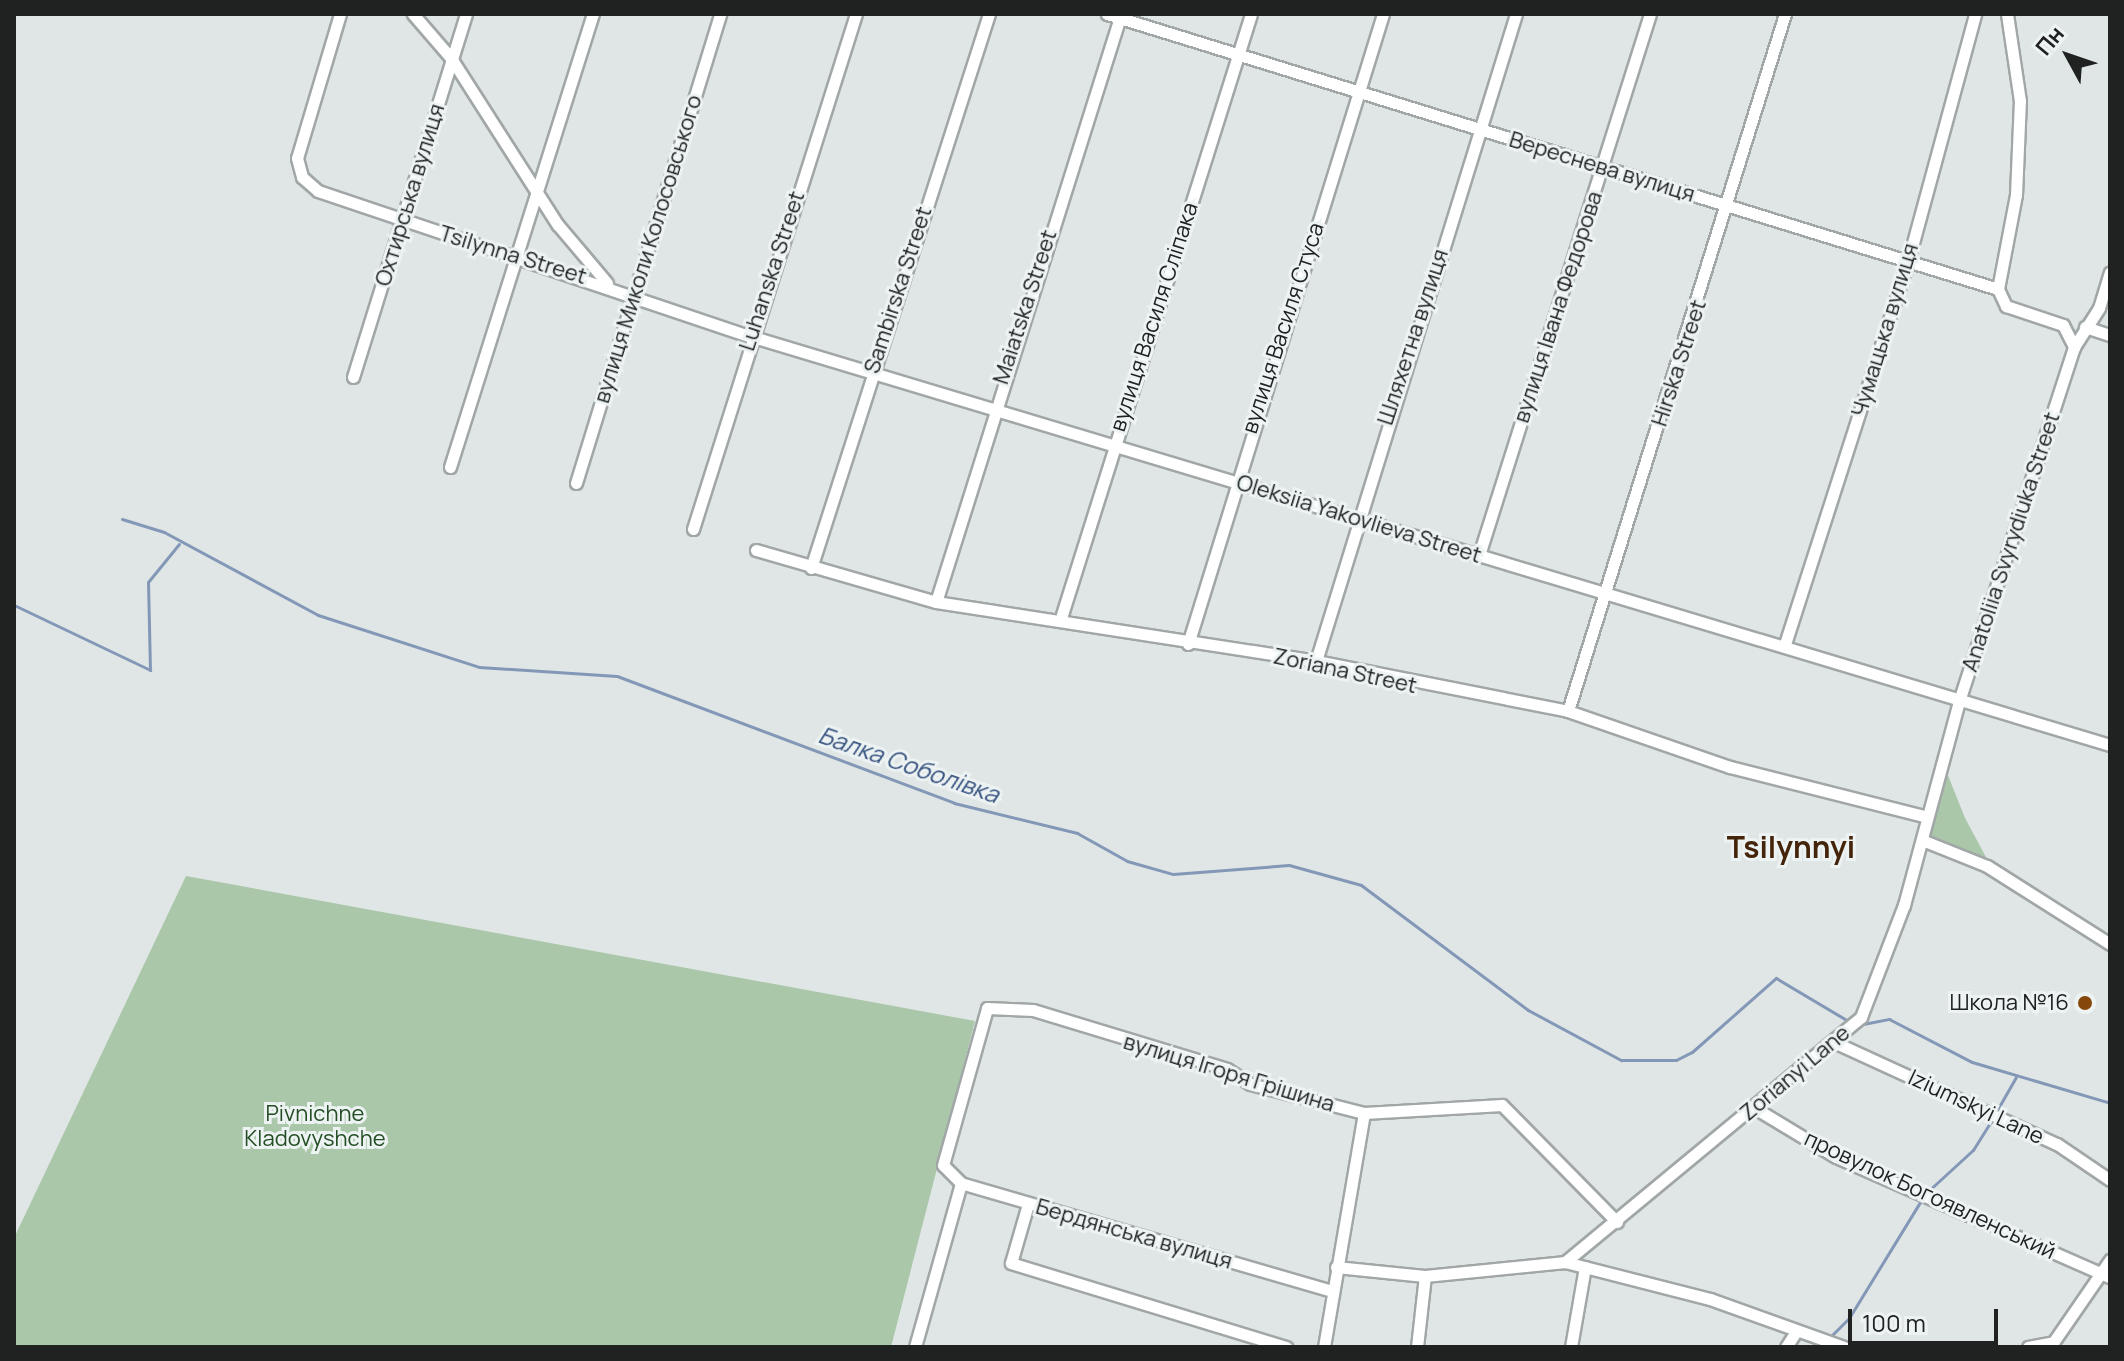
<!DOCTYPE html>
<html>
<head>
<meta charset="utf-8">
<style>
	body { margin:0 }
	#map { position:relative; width:2124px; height:1361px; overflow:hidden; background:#e0e6e6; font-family:Manrope,sans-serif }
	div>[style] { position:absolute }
	.green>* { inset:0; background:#aac7a9 }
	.stream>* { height:3px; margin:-1.5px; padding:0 1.5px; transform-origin:1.5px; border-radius:1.5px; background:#8397b7 }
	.roads { filter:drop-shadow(2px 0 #a1a6a7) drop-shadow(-2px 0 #a1a6a7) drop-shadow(0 2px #a1a6a7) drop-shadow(0 -2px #a1a6a7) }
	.street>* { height:11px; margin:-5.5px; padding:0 5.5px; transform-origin:5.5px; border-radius:5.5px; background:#fff }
	.dots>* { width:22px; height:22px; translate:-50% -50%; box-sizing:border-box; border:4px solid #edf3f3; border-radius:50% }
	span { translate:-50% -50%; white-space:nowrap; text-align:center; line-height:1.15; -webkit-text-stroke:6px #edf3f3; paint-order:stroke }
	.street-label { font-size:22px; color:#202222 }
	.poi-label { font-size:22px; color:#202222 }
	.right { translate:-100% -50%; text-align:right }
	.park-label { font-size:22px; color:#234d23 }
	.water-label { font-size:24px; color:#36527f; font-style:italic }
	.district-label { font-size:30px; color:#44250b; font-weight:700 }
	.frame { position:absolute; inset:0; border:16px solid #202222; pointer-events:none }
	.north { position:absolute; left:2028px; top:16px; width:80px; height:80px; -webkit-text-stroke:6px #edf3f3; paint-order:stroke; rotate:310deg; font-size:22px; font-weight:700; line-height:32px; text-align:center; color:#202222 }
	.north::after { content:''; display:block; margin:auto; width:28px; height:36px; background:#202222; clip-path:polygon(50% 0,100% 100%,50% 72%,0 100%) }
	.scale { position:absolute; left:1848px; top:1309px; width:150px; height:36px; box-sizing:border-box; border:4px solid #202222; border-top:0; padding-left:10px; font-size:24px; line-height:28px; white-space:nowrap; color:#202222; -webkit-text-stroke:6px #edf3f3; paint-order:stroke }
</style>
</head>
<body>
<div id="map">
	<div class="green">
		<i style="clip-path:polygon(1947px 773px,1965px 818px,1987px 859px,1930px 837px)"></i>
		<i style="clip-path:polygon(186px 876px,975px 1021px,891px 1347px,14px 1347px,14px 1238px)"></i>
	</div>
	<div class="stream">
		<i style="left:122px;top:519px;width:44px;rotate:17.2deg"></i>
		<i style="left:164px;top:532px;width:175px;rotate:28.3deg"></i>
		<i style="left:318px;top:615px;width:169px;rotate:17.9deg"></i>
		<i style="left:479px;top:667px;width:138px;rotate:3.7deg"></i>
		<i style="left:617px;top:676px;width:360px;rotate:20.6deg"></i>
		<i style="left:954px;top:803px;width:127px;rotate:13.7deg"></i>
		<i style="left:1077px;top:833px;width:57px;rotate:29.2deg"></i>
		<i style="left:1127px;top:861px;width:48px;rotate:15.8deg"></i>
		<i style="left:1173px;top:874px;width:116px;rotate:-4.4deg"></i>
		<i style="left:1289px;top:865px;width:75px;rotate:15.5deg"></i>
		<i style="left:1361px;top:885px;width:209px;rotate:36.8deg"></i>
		<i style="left:1528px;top:1010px;width:106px;rotate:28.3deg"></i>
		<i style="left:1621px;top:1060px;width:55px"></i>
		<i style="left:1676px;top:1060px;width:18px;rotate:-27deg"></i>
		<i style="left:1692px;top:1052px;width:112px;rotate:-41.4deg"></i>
		<i style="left:1776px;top:978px;width:84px;rotate:30.8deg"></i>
		<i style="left:14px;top:605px;width:151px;rotate:25.5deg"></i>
		<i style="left:150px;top:670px;width:88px;rotate:-91.3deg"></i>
		<i style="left:148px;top:582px;width:49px;rotate:-50.8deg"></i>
		<i style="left:1858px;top:1025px;width:32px;rotate:-11deg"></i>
		<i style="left:1889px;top:1019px;width:93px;rotate:27.4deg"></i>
		<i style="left:1972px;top:1062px;width:144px;rotate:16.5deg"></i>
		<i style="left:1996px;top:1112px;width:40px;rotate:-60.3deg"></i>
		<i style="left:1926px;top:1193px;width:64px;rotate:-42.5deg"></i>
		<i style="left:1973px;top:1150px;width:36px;rotate:-58deg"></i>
		<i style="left:1829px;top:1338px;width:28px;rotate:-45deg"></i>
		<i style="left:1849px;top:1318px;width:140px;rotate:-58.5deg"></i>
	</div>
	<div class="roads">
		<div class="street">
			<i style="left:340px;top:14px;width:150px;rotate:106.6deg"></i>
			<i style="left:297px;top:158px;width:20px;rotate:75deg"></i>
			<i style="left:302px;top:177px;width:21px;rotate:41deg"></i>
			<i style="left:318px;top:191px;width:456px;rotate:18.6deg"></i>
			<i style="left:750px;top:336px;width:1420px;rotate:16.74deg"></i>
			<i style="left:413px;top:14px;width:58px;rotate:49.2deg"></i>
			<i style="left:451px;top:58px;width:198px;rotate:57.4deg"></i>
			<i style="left:558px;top:225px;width:76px;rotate:49.8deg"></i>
			<i style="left:1107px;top:14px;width:932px;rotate:17.15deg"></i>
			<i style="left:1998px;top:289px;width:19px;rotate:65deg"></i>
			<i style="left:2006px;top:306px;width:60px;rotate:18.4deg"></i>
			<i style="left:2063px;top:325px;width:25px;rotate:63deg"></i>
			<i style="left:1998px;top:289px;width:96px;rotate:-79.2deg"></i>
			<i style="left:2016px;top:195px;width:94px;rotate:-87.6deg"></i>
			<i style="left:2020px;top:101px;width:88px;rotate:-98.5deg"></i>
			<i style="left:2085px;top:327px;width:26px;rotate:18deg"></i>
			<i style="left:353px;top:377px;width:380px;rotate:-72.7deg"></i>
			<i style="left:450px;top:467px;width:475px;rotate:-72.5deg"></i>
			<i style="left:576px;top:483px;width:491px;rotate:-72.9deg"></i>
			<i style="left:693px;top:529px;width:540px;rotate:-72.44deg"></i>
			<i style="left:756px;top:550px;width:187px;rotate:16.1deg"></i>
			<i style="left:936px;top:602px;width:385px;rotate:8.8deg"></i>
			<i style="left:1316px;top:661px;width:257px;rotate:11.2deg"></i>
			<i style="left:1568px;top:711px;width:171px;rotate:19.1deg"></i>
			<i style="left:1730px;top:767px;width:203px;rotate:14.2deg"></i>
			<i style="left:1479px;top:555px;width:567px;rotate:-72.46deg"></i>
			<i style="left:811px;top:568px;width:582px;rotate:-72.19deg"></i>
			<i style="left:936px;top:602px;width:616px;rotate:-72.54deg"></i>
			<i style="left:1060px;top:621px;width:636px;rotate:-72.53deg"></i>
			<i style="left:1188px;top:644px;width:659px;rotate:-72.8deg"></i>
			<i style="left:1785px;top:644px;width:398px;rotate:-72.2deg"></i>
			<i style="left:1907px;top:265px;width:260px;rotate:-74.8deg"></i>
			<i style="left:1316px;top:661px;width:677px;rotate:-72.82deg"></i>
			<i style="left:1568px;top:711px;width:730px;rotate:-72.71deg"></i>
			<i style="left:1922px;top:840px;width:70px;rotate:21.8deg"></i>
			<i style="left:1987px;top:866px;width:146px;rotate:32.4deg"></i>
			<i style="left:1836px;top:1043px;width:243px;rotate:24.6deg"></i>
			<i style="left:2057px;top:1144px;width:64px;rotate:34.2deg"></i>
			<i style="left:1753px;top:1107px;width:97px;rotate:31.1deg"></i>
			<i style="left:1836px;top:1157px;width:299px;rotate:23.7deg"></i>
			<i style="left:1028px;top:1204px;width:61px;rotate:106.1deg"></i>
			<i style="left:1011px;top:1263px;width:288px;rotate:17deg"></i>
			<i style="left:1565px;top:1262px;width:384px;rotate:-39.6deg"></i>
			<i style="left:1861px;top:1017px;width:120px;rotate:-69deg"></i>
			<i style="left:1904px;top:905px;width:214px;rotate:-74.9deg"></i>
			<i style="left:1960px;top:698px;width:369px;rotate:-72deg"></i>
			<i style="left:2074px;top:347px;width:46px;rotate:-57.3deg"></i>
			<i style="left:2099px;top:308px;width:37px;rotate:-73deg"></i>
			<i style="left:1336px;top:1267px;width:89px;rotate:5.8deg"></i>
			<i style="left:1425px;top:1276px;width:141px;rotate:-5.7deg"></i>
			<i style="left:1565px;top:1262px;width:150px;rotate:14.3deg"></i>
			<i style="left:1710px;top:1299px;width:142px;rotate:19.7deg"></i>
			<i style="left:1332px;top:1291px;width:386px;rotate:-163.8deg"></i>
			<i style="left:961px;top:1183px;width:25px;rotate:-135deg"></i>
			<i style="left:943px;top:1165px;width:163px;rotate:-74.3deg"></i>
			<i style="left:987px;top:1008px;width:46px;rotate:2.5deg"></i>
			<i style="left:1033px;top:1010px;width:203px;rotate:16.9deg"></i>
			<i style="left:1227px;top:1069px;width:27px;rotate:33deg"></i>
			<i style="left:1250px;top:1084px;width:118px;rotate:14.3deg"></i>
			<i style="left:1364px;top:1113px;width:138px;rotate:-3.3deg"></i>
			<i style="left:1502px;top:1105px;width:164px;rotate:45.5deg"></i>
			<i style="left:915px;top:1347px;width:170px;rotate:-74.3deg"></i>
			<i style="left:1324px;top:1347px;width:237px;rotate:-80.3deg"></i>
			<i style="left:1417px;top:1347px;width:71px;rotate:-83.6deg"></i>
			<i style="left:1571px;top:1347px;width:81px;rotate:-80.1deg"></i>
			<i style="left:1786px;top:1347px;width:17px;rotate:-57deg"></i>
			<i style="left:2028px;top:1347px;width:26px;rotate:-11deg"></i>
			<i style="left:2050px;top:1347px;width:106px;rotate:-55.4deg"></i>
		</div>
	</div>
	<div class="dots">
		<i style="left:2085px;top:1003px;background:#86470c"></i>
	</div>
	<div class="street-label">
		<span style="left:1602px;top:167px;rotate:17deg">Вереснева вулиця</span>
		<span style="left:410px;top:195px;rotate:-73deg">Охтирська вулиця</span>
		<span style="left:648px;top:249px;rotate:-73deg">вулиця Миколи Колосовського</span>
		<span style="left:513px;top:255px;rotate:17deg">Tsilynna Street</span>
		<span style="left:772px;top:271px;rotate:-72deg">Luhanska Street</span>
		<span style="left:898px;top:290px;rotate:-72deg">Sambirska Street</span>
		<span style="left:1025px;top:307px;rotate:-72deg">Maiatska Street</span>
		<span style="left:1558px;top:307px;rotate:-72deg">вулиця Івана Федорова</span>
		<span style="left:1154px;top:317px;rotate:-72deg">вулиця Василя Сліпака</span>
		<span style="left:1283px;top:328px;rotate:-72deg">вулиця Василя Стуса</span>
		<span style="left:1885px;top:330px;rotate:-73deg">Чумацька вулиця</span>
		<span style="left:1413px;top:337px;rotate:-72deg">Шляхетна вулиця</span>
		<span style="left:1679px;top:363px;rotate:-72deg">Hirska Street</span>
		<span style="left:1359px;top:519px;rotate:17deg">Oleksiia Yakovlieva Street</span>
		<span style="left:2011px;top:542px;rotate:-72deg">Anatoliia Svyrydiuka Street</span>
		<span style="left:1345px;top:671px;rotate:12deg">Zoriana Street</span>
		<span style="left:1229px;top:1073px;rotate:17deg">вулиця Ігоря Грішина</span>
		<span style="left:1795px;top:1073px;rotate:-40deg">Zorianyi Lane</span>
		<span style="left:1976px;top:1107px;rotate:25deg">Iziumskyi Lane</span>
		<span style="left:1930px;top:1195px;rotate:25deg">провулок Богоявленський</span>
		<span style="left:1134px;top:1234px;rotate:16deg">Бердянська вулиця</span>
	</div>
	<div class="poi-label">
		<span class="right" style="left:2069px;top:1003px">Школа №16</span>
	</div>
	<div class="park-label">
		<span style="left:315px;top:1126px">Pivnichne<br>Kladovyshche</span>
	</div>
	<div class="water-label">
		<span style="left:909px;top:764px;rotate:19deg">Балка Соболівка</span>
	</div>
	<div class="district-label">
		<span style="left:1791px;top:847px">Tsilynnyi</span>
	</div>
	<div class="frame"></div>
	<div class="north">Пн</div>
	<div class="scale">100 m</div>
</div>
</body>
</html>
